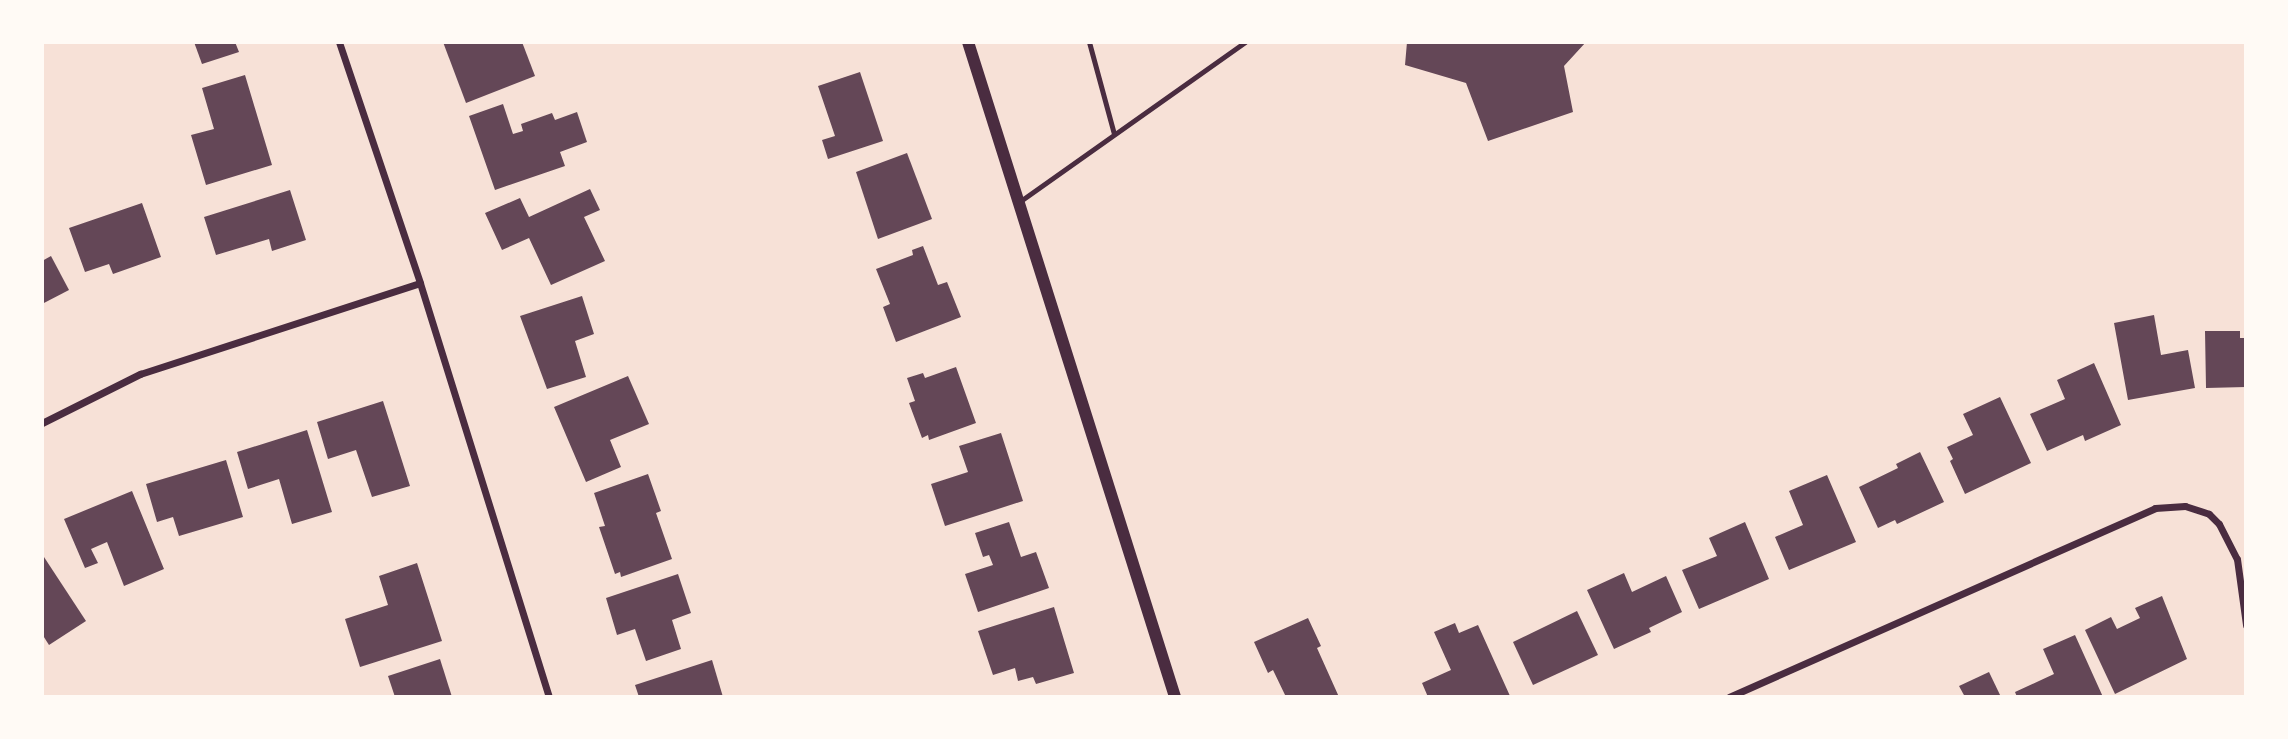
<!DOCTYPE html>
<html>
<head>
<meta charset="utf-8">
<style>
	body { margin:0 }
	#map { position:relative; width:2288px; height:739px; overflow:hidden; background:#f7e1d7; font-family:Barlow,sans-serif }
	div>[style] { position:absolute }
	.building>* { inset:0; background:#644757 }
	.service>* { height:5px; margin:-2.5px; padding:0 2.5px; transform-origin:2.5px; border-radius:2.5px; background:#4a2c40 }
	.minor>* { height:7px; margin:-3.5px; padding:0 3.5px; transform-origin:3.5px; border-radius:3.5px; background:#4a2c40 }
	.tertiary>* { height:12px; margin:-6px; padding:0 6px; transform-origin:6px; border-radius:6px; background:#4a2c40 }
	span { translate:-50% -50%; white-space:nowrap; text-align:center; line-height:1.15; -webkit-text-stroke:6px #fffaf5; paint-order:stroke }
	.frame { position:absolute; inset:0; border:44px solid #fffaf5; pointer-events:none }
</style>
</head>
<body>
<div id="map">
	<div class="building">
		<i style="clip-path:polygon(194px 42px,235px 42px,239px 52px,202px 64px)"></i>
		<i style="clip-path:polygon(443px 42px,522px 42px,535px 76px,466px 103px)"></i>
		<i style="clip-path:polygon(1407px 42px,1586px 42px,1564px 66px,1573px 112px,1488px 141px,1466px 83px,1405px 65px)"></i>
		<i style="clip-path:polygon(860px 72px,883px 141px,828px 159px,822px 140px,835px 136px,818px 86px)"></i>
		<i style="clip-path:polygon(245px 75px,272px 165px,206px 185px,191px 135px,214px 129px,202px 88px)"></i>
		<i style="clip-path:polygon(503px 104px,513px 134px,523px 131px,521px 124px,552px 113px,555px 120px,577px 112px,587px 142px,560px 152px,565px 166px,495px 190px,469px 116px)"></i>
		<i style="clip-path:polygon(907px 153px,932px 219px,878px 239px,856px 172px)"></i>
		<i style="clip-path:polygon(590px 189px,600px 210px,584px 217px,605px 261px,551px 285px,529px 238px,502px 250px,485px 213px,520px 198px,529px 217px)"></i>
		<i style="clip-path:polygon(290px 190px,306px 240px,272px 251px,269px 239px,216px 255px,204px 217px)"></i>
		<i style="clip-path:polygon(142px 203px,161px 257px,113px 274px,109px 264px,85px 272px,69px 228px)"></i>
		<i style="clip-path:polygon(923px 246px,938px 285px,947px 282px,961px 317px,896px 342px,883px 307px,890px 304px,876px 269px,913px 255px,912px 250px)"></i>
		<i style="clip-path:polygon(51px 256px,69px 290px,42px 304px,42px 261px)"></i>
		<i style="clip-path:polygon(582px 296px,594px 334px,575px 341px,586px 377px,547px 389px,520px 316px)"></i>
		<i style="clip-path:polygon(2154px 315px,2161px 355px,2188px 350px,2195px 388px,2128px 400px,2114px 323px)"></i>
		<i style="clip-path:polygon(2205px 331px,2240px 331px,2240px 338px,2246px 338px,2246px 387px,2206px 388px)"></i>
		<i style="clip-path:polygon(2094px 363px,2121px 425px,2085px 441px,2083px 435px,2047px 451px,2030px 414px,2065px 399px,2057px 380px)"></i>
		<i style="clip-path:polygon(956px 367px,976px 423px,929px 440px,928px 435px,922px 438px,909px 403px,915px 401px,907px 378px,923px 373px,925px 378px)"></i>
		<i style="clip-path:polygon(628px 376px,649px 424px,610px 440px,621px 467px,586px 482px,554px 407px)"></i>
		<i style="clip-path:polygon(2000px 397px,2031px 463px,1965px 494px,1950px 461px,1953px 459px,1947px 447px,1973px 435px,1963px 414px)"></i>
		<i style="clip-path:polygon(383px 401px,410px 486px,372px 497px,356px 450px,328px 459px,317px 422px)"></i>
		<i style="clip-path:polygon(307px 430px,332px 512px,292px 524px,279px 479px,248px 489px,237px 452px)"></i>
		<i style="clip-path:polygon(1001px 433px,1023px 501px,945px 526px,931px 484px,968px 472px,959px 446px)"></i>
		<i style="clip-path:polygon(1920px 452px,1944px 502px,1897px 524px,1895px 520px,1878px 528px,1859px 487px,1898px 468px,1896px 464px)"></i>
		<i style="clip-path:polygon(226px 460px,243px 517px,179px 536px,173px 517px,157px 522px,146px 484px)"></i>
		<i style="clip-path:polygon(648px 474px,661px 511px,656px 513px,672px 559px,621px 577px,620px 572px,615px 574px,599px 527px,605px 526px,594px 493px)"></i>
		<i style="clip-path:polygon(1827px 475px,1856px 542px,1789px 570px,1775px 537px,1803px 525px,1789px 491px)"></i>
		<i style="clip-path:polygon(132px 491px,164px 569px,124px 586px,107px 542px,91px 549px,98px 563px,85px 568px,64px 519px)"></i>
		<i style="clip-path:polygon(1009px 522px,1021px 557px,1036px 552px,1049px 588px,978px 612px,965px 574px,993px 565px,989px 555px,983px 557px,975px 533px)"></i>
		<i style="clip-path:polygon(1745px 522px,1769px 579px,1699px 609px,1682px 570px,1717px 556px,1709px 538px)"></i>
		<i style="clip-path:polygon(42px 554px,86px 621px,49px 645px,42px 634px)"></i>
		<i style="clip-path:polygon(417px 563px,442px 641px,360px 667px,345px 619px,388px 605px,379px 576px)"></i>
		<i style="clip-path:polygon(1624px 573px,1632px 592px,1666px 576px,1682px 612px,1649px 628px,1651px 632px,1614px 649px,1587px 590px)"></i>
		<i style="clip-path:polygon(678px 574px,691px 613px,672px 620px,681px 649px,646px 661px,635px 629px,617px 635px,606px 598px)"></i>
		<i style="clip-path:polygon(2162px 596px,2187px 659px,2115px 694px,2085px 630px,2111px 617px,2117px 629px,2140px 618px,2135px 608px)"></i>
		<i style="clip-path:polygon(1054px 607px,1074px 673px,1036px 684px,1033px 677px,1018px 681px,1015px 668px,993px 675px,978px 631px)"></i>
		<i style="clip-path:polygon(1577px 611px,1598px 655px,1533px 685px,1513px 642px)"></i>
		<i style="clip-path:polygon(1308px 618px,1321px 646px,1317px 648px,1339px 697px,1286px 697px,1273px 670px,1268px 673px,1254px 642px)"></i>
		<i style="clip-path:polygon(1455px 623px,1459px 633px,1478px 625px,1510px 696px,1428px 697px,1422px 683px,1451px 670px,1434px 632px)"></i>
		<i style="clip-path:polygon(2075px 635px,2103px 697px,2017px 697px,2015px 692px,2054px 674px,2043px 649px)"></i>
		<i style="clip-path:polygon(440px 659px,452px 697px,395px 697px,388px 676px)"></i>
		<i style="clip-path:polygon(712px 660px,723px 697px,639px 697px,635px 685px)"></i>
		<i style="clip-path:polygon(1989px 672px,2001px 697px,1965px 697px,1959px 686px)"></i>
	</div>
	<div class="service">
		<i style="left:1089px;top:42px;width:95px;rotate:74.8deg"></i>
		<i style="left:1019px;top:202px;width:277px;rotate:-35.3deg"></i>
	</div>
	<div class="minor">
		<i style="left:339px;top:42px;width:254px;rotate:71.4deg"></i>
		<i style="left:420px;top:283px;width:434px;rotate:72.7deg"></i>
		<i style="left:42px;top:423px;width:110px;rotate:-26.6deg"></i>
		<i style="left:140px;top:374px;width:294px;rotate:-18deg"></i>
		<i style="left:1729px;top:697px;width:466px;rotate:-23.9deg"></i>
		<i style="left:2155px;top:508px;width:30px;rotate:-4deg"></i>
		<i style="left:2185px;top:506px;width:25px;rotate:18deg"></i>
		<i style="left:2209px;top:514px;width:14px;rotate:45deg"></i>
		<i style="left:2219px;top:524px;width:39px;rotate:63deg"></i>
		<i style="left:2237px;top:559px;width:67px;rotate:82.2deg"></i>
	</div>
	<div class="tertiary">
		<i style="left:968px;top:42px;width:687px;rotate:72.46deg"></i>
	</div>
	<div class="frame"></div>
</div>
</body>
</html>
